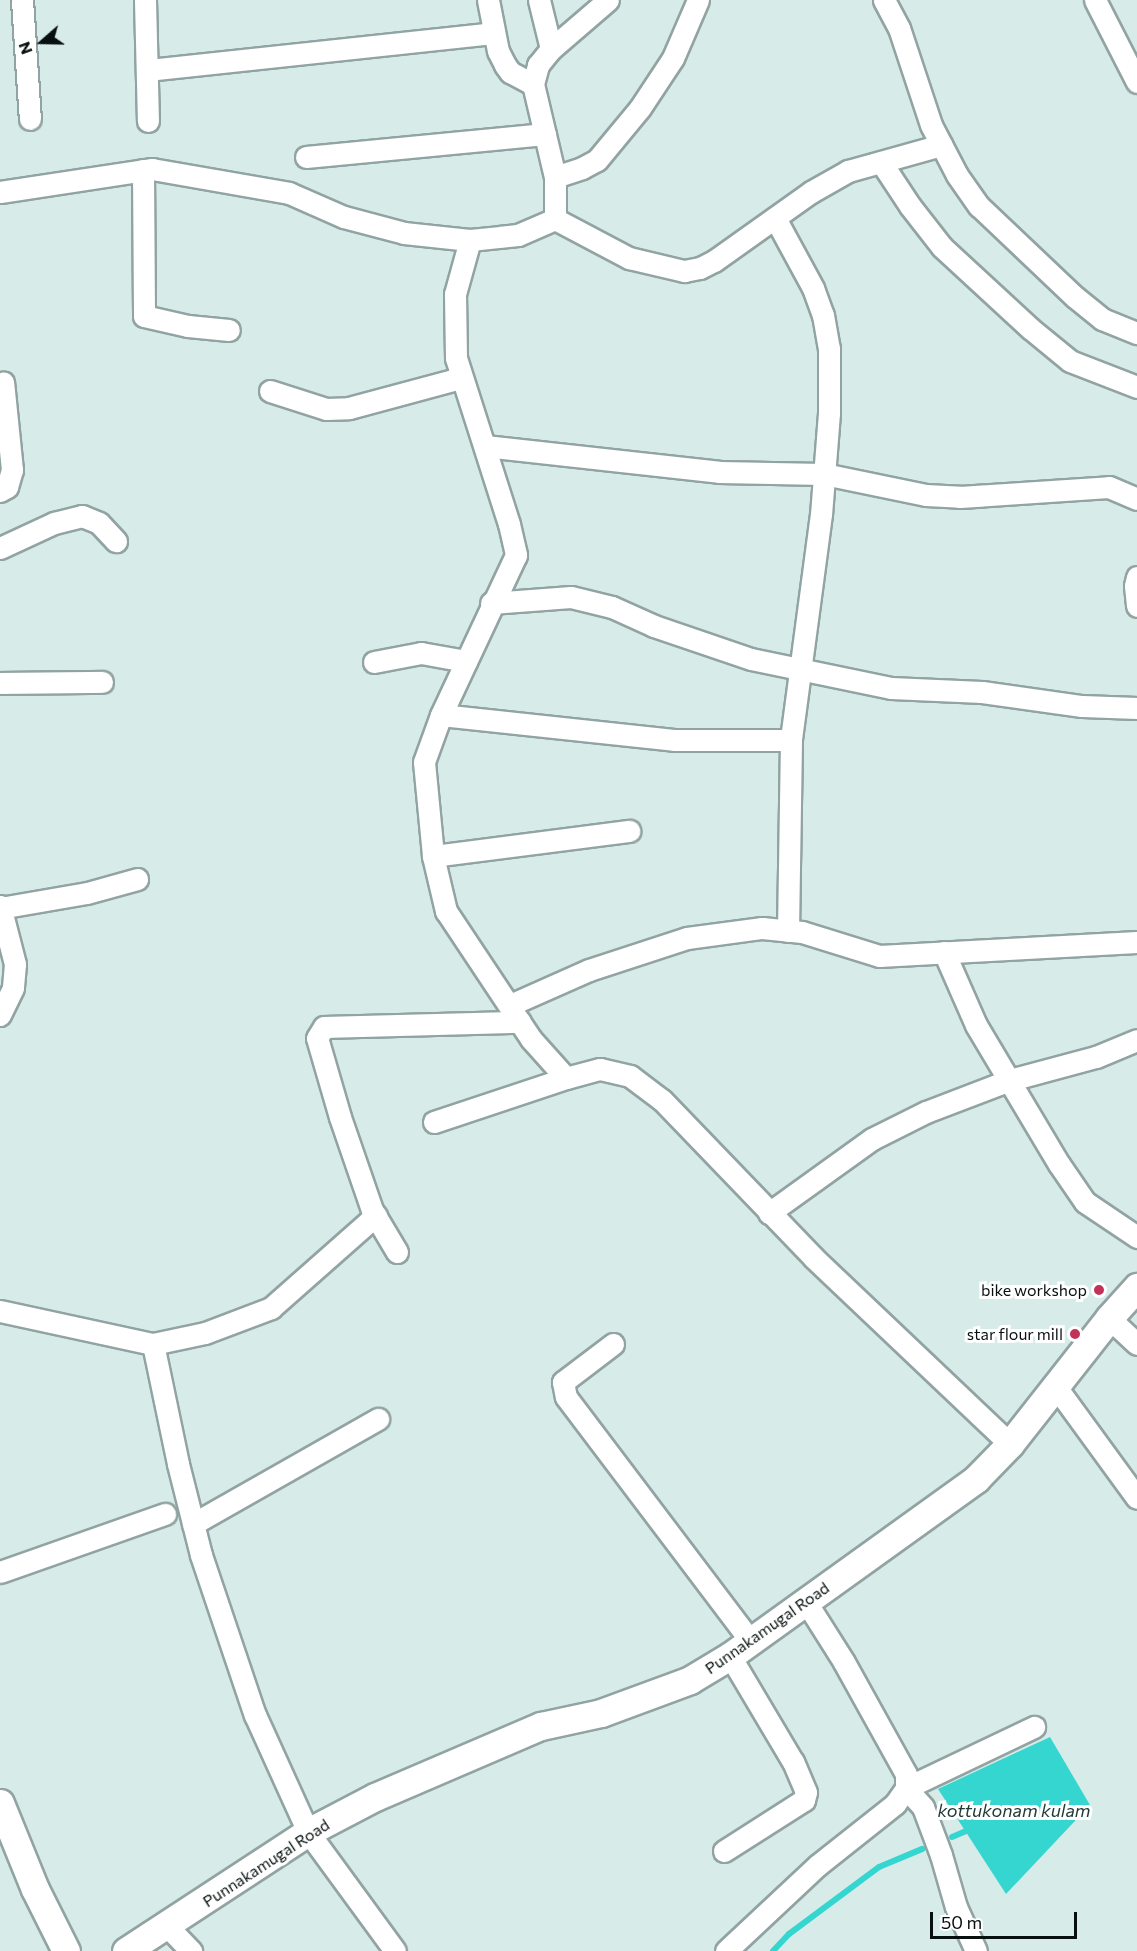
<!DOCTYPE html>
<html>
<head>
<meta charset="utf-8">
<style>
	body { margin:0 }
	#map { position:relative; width:1137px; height:1951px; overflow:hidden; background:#d7ebe9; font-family:Commissioner,sans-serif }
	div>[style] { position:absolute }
	.water>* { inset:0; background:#36d6d0 }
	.stream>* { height:6px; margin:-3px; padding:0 3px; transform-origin:3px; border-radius:3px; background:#36d6d0 }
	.roads { filter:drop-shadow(2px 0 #91a3a2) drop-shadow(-2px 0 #91a3a2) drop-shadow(0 2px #91a3a2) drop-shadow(0 -2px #91a3a2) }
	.minor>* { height:21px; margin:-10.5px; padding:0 10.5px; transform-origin:10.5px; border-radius:10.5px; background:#fff }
	.tertiary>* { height:27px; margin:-13.5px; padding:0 13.5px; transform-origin:13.5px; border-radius:13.5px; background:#fff }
	.dots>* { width:16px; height:16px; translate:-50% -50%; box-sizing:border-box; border:3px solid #fff; border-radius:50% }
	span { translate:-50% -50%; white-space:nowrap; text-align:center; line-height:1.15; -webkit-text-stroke:6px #fff; paint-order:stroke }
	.poi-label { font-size:16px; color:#080f0f }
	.right { translate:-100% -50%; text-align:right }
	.street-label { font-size:16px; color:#080f0f }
	.water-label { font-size:18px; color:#213a39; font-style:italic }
	.north { position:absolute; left:12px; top:12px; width:60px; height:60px; -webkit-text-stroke:4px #fff; paint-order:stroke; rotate:250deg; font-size:16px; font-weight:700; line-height:24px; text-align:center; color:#080f0f }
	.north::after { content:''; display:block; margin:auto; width:21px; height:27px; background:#080f0f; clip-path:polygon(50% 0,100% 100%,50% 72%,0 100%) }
	.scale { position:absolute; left:930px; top:1912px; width:147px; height:27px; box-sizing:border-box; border:3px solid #080f0f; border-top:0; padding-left:8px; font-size:18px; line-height:21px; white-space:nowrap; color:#080f0f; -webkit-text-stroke:4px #fff; paint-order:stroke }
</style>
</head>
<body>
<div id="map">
	<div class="water">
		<i style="clip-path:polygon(1050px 1737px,1090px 1805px,1006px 1894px,938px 1789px)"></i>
	</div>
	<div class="stream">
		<i style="left:952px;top:1837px;width:21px;rotate:-23deg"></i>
		<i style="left:773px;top:1951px;width:23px;rotate:-47deg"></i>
		<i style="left:789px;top:1934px;width:112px;rotate:-36.7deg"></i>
		<i style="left:879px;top:1867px;width:47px;rotate:-22.7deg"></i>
	</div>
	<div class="roads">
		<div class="minor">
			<i style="left:22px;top:0;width:119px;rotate:86.2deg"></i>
			<i style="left:145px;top:0;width:121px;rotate:88.6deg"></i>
			<i style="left:488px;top:0;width:52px;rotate:78.9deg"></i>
			<i style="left:498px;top:51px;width:16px;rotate:63deg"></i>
			<i style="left:505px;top:65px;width:9px;rotate:54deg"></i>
			<i style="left:510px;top:72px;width:26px;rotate:28deg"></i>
			<i style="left:539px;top:0;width:50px;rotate:76.2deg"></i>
			<i style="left:884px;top:0;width:32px;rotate:62deg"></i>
			<i style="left:899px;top:28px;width:102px;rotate:71.7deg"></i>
			<i style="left:931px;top:125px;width:56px;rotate:62.5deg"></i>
			<i style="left:957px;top:175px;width:38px;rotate:55deg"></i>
			<i style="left:979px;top:206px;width:132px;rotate:43.5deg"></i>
			<i style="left:1075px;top:297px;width:35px;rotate:39deg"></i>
			<i style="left:1102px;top:319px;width:38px;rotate:22deg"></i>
			<i style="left:1095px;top:0;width:92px;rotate:62.9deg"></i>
			<i style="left:148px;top:70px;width:348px;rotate:-6.1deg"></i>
			<i style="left:306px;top:157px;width:240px;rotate:-5.5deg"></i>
			<i style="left:881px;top:162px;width:53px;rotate:56.6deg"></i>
			<i style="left:910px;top:206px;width:52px;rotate:52deg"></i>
			<i style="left:942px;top:247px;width:121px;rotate:42.7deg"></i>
			<i style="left:1031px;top:329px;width:50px;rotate:39.4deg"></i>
			<i style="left:1070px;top:361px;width:72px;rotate:21.2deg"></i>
			<i style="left:143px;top:170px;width:146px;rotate:89.6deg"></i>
			<i style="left:144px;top:316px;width:45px;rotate:12.8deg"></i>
			<i style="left:188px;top:326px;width:41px;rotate:5.6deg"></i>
			<i style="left:555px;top:177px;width:28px;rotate:-18deg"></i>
			<i style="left:582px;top:168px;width:17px;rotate:-28deg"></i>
			<i style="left:597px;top:160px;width:67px;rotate:-50.4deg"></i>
			<i style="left:640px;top:108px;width:60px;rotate:-56.6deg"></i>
			<i style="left:673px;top:58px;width:63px;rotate:-66.7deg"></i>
			<i style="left:0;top:192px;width:154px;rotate:-8.6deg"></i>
			<i style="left:152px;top:169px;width:139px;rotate:9.9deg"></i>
			<i style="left:289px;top:193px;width:60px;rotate:23.6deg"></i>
			<i style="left:344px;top:217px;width:62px;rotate:14.9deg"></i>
			<i style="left:404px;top:233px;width:66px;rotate:6.1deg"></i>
			<i style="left:470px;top:240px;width:48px;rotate:-5.9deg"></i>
			<i style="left:518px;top:235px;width:40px;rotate:-23.4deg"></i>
			<i style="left:555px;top:219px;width:42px;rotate:-90deg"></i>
			<i style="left:555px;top:177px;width:96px;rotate:-103.3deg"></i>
			<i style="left:533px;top:84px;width:20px;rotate:-75deg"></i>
			<i style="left:538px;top:65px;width:21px;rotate:-51deg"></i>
			<i style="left:551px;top:49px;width:75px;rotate:-40.7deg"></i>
			<i style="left:775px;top:218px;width:80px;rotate:61.5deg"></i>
			<i style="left:813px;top:288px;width:29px;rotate:70deg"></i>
			<i style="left:823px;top:315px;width:34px;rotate:80deg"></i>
			<i style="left:829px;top:348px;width:65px;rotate:90deg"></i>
			<i style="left:829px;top:413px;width:101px;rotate:94.5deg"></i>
			<i style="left:821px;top:514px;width:228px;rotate:97.6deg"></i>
			<i style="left:791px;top:740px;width:191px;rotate:90.9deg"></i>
			<i style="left:555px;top:219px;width:84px;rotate:27.8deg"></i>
			<i style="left:629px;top:258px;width:57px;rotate:13.3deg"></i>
			<i style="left:684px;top:271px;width:16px;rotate:-11deg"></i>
			<i style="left:700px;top:268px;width:16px;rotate:-27deg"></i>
			<i style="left:714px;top:261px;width:119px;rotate:-35.4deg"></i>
			<i style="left:811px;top:192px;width:43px;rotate:-29.6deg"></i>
			<i style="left:848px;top:171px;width:97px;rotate:-15.6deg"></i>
			<i style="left:470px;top:240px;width:56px;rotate:105.5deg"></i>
			<i style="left:455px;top:294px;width:64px;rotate:89.1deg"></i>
			<i style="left:456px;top:358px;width:174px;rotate:72.3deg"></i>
			<i style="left:509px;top:524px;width:32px;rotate:77deg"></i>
			<i style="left:516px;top:555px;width:177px;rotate:115.1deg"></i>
			<i style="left:441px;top:715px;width:50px;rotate:109.9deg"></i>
			<i style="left:424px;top:762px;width:94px;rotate:84.5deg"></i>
			<i style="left:433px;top:856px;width:57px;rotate:76.7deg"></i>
			<i style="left:446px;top:911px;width:154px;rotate:56.4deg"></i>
			<i style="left:531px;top:1039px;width:52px;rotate:48.1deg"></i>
			<i style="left:566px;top:1078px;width:35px;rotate:-15deg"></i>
			<i style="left:600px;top:1069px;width:31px;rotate:13deg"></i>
			<i style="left:630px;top:1076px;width:40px;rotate:37deg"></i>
			<i style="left:662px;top:1100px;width:219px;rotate:46.1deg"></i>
			<i style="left:814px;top:1258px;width:270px;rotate:43.5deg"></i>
			<i style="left:270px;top:391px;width:59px;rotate:17.8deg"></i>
			<i style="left:326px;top:409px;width:23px;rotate:-2deg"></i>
			<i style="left:349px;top:408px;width:115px;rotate:-15.1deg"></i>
			<i style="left:485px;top:446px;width:235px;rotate:6.3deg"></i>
			<i style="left:719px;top:472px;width:105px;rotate:1.1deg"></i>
			<i style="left:824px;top:474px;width:104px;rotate:11.6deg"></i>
			<i style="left:926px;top:495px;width:34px;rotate:3deg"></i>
			<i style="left:960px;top:497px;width:149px;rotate:-3.8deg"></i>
			<i style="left:1109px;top:487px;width:30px;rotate:23deg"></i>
			<i style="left:0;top:491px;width:8px;rotate:-30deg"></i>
			<i style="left:7px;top:487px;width:18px;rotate:-74deg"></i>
			<i style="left:12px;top:470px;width:88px;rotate:-95.8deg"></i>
			<i style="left:0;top:548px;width:60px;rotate:-24.8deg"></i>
			<i style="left:54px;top:523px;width:29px;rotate:-14deg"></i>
			<i style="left:82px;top:516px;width:18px;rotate:22deg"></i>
			<i style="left:99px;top:523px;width:25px;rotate:47deg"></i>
			<i style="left:1137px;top:577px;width:9px;rotate:103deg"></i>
			<i style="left:1135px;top:586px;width:20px;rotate:84deg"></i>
			<i style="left:491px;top:603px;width:80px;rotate:-4.3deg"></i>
			<i style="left:571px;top:597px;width:42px;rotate:13.7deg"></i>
			<i style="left:612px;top:607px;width:46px;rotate:24.3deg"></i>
			<i style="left:654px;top:626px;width:102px;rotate:18.8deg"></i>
			<i style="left:751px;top:659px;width:143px;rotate:11.7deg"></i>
			<i style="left:891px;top:688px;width:91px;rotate:2.5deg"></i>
			<i style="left:982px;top:692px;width:101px;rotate:8deg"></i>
			<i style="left:1082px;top:706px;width:55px;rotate:2.1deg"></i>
			<i style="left:374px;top:662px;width:48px;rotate:-10.8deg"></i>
			<i style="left:421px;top:653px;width:46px;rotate:10.1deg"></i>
			<i style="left:0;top:683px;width:102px;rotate:-0.6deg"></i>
			<i style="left:441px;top:715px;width:234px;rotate:6.1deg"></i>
			<i style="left:674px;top:740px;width:117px"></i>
			<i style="left:433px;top:856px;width:198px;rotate:-7.3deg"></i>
			<i style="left:0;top:906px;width:60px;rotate:75.5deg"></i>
			<i style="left:15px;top:964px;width:24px;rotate:95deg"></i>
			<i style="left:13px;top:988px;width:30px;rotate:116deg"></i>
			<i style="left:0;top:908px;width:88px;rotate:-9.8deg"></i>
			<i style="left:87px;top:893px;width:52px;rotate:-15.6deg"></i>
			<i style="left:944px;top:952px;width:80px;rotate:66.3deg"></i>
			<i style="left:976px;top:1025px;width:162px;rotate:59.2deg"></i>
			<i style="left:1059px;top:1164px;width:46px;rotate:55.6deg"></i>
			<i style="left:1085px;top:1202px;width:63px;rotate:33.9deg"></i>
			<i style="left:510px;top:1005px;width:86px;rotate:-23.9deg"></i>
			<i style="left:589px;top:970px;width:103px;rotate:-18.1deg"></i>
			<i style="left:687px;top:938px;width:76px;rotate:-7.6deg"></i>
			<i style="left:762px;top:928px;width:40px;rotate:5.7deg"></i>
			<i style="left:802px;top:932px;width:81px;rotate:17.3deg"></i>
			<i style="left:879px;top:956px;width:258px;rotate:-3.1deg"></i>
			<i style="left:434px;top:1122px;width:139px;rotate:-18.4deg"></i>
			<i style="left:769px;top:1213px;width:127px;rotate:-35.7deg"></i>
			<i style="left:872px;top:1139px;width:60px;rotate:-26.6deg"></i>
			<i style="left:926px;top:1112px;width:90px;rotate:-20.9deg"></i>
			<i style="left:1010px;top:1080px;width:89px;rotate:-15deg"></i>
			<i style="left:1096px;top:1057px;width:44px;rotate:-22.5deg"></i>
			<i style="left:397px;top:1252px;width:49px;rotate:-120.8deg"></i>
			<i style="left:372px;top:1210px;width:98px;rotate:-109deg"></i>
			<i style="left:340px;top:1117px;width:82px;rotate:-106.2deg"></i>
			<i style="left:317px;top:1038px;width:13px;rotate:-58deg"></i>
			<i style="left:324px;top:1027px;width:196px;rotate:-1.5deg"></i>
			<i style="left:0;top:1311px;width:157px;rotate:12.2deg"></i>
			<i style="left:153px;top:1344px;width:53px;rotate:-11.9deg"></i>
			<i style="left:205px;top:1333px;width:71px;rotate:-20.7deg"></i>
			<i style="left:271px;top:1308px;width:140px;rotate:-41.5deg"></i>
			<i style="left:1109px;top:1318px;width:38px;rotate:43deg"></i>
			<i style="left:153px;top:1344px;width:123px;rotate:78.2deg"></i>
			<i style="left:178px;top:1464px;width:94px;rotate:75.8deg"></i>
			<i style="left:201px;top:1555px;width:169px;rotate:71.4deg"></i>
			<i style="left:255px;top:1715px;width:128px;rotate:65.6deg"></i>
			<i style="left:308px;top:1832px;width:147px;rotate:53.8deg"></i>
			<i style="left:613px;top:1344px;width:63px;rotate:142.8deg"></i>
			<i style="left:563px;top:1382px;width:15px;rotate:79deg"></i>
			<i style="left:566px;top:1397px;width:305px;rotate:52.9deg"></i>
			<i style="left:1056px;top:1387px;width:137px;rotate:53.9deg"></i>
			<i style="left:193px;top:1524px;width:213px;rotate:-29.6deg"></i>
			<i style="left:0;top:1572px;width:175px;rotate:-19.4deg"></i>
			<i style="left:724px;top:1851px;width:95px;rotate:-32.5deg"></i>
			<i style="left:804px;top:1800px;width:8px;rotate:-76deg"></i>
			<i style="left:806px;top:1792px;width:33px;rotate:-113deg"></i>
			<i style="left:793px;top:1762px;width:123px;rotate:-120.7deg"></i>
			<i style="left:167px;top:1926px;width:35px;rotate:46deg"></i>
			<i style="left:726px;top:1951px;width:126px;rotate:-43.1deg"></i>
			<i style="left:818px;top:1865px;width:98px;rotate:-38.4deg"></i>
			<i style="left:895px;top:1804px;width:19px;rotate:-55deg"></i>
			<i style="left:906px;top:1788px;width:14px;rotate:-90deg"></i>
			<i style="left:906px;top:1774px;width:128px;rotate:-119deg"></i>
			<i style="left:844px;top:1662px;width:71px;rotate:-122.3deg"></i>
			<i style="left:976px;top:1951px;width:48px;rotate:-114.4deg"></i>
			<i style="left:956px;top:1907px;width:54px;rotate:-106.1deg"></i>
			<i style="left:941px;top:1855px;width:51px;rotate:-110.6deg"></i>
			<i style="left:923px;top:1807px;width:25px;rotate:-132deg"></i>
			<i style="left:906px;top:1788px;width:142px;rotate:-25.5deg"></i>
		</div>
		<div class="tertiary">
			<i style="left:0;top:1803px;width:93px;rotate:67.9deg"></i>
			<i style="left:35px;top:1889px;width:69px;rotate:63.4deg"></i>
			<i style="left:126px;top:1951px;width:217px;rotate:-33.2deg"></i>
			<i style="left:308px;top:1832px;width:76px;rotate:-27.6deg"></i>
			<i style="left:375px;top:1797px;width:181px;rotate:-23.2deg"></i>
			<i style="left:541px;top:1726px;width:61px;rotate:-12.2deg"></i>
			<i style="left:601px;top:1713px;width:95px;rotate:-20.3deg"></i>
			<i style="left:690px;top:1680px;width:47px;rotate:-31deg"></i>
			<i style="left:730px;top:1656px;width:303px;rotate:-35.7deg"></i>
			<i style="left:976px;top:1479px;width:49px;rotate:-45.8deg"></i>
			<i style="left:1010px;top:1444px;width:160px;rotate:-51.8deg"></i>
			<i style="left:1109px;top:1318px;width:42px;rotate:-47.9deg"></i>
		</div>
	</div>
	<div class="dots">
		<i style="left:1099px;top:1290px;background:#c33357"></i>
		<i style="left:1075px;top:1334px;background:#c33357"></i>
	</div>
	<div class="poi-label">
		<span class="right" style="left:1087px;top:1290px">bike workshop</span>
		<span class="right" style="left:1063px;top:1334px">star flour mill</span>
	</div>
	<div class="street-label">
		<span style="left:767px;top:1628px;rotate:-35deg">Punnakamugal Road</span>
		<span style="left:266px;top:1863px;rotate:-33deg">Punnakamugal Road</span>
	</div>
	<div class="water-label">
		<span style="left:1014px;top:1810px">kottukonam kulam</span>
	</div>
	<div class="north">N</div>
	<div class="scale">50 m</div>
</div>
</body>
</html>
